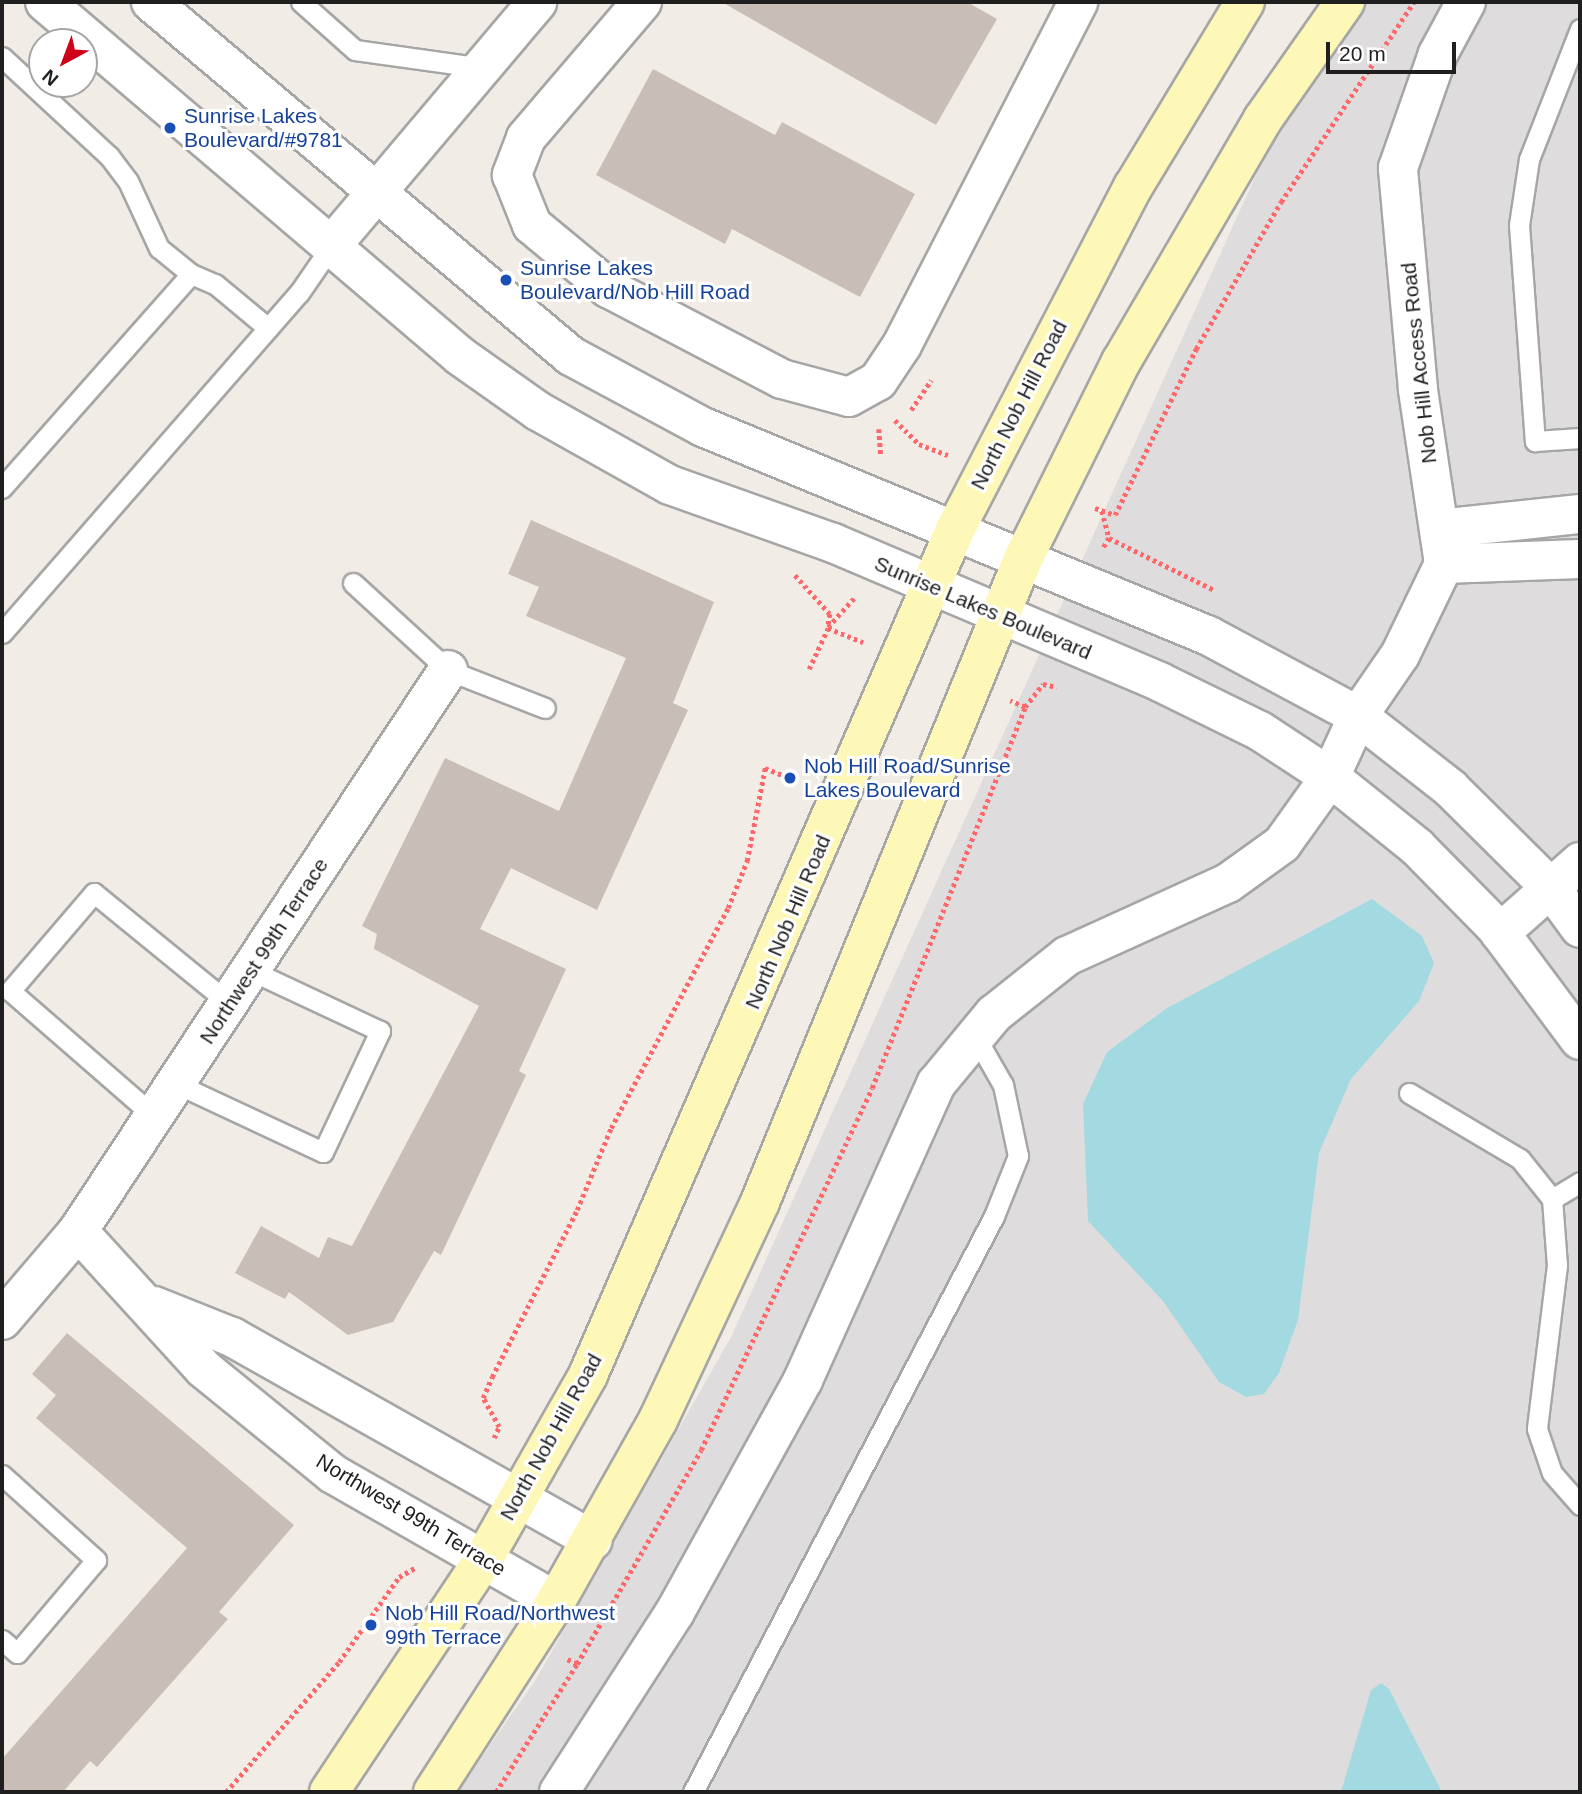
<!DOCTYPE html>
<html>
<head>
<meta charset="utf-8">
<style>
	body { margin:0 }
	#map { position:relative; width:1582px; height:1794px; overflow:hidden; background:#f1ece5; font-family:Arial,sans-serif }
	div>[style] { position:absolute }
	.residential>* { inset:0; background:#dedcdd }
	.water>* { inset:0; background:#a3dae1 }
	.building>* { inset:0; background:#c9bdb8 }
	.path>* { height:4.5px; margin-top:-2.25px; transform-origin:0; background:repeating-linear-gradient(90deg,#ff686b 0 3.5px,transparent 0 7px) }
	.roads { filter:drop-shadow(2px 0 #a6a6a6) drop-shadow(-2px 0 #a6a6a6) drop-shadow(0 2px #a6a6a6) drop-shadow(0 -2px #a6a6a6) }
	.service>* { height:19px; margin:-9.5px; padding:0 9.5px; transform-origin:9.5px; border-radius:9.5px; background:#fff }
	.minor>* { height:38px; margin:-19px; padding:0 19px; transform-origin:19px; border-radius:19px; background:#fff }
	.tertiary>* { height:38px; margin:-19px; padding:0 19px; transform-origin:19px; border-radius:19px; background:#fff }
	.secondary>* { height:38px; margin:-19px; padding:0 19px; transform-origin:19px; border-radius:19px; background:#fdf8b7 }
	.dots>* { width:19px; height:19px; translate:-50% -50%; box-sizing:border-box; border:4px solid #fff; border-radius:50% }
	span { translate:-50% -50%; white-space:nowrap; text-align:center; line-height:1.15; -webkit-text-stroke:6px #fff; paint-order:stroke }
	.transit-label { font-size:21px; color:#164399 }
	.left { translate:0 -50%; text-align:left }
	.street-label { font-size:21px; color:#1f1f1f }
	.frame { position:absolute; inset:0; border:4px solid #1f1f1f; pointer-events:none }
	.north { position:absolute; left:28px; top:28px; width:70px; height:70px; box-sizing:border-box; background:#fff; border:2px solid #a5a5a5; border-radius:50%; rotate:221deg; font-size:19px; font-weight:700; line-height:28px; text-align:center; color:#1f1f1f }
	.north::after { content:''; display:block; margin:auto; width:24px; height:32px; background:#cf0019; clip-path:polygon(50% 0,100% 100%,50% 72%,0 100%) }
	.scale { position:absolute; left:1326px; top:42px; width:130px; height:32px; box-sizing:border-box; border:4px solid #1f1f1f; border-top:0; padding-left:9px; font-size:21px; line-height:24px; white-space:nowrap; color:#1f1f1f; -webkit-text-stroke:5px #fff; paint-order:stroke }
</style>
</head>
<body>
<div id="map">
	<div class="residential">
		<i style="clip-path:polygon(1366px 2px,1580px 2px,1580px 1792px,457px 1792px,535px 1681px,731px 1337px,1288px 104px)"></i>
	</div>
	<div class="water">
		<i style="clip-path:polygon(1372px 899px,1422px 936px,1434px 963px,1419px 1001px,1351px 1079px,1319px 1153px,1298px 1320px,1279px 1373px,1264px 1394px,1246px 1397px,1219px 1382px,1163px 1301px,1088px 1221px,1083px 1104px,1107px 1052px,1167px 1008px)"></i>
		<i style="clip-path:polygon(1381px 1683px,1389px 1689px,1442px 1792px,1341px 1792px,1371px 1690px)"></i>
	</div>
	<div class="building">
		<i style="clip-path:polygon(722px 2px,967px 2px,997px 19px,936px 125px)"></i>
		<i style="clip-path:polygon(653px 69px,775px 135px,782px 122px,915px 194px,860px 297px,732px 229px,725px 244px,596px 175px)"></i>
		<i style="clip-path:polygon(531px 520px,714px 602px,673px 703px,688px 710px,597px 910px,511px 868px,480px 929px,566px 969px,519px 1071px,526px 1075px,441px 1255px,434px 1251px,393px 1322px,348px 1335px,289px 1292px,285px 1299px,235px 1273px,261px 1226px,319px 1258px,328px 1237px,352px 1246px,479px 1006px,374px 949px,377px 934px,362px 926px,445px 758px,559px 811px,626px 658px,526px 616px,539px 587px,508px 574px)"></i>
		<i style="clip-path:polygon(67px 1333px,294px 1525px,219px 1612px,228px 1619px,97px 1767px,90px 1761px,63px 1792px,2px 1792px,2px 1759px,187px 1548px,36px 1418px,56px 1395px,32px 1374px)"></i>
	</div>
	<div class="path">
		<i style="left:911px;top:410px;width:36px;rotate:-56deg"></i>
		<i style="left:895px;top:420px;width:34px;rotate:45deg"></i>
		<i style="left:919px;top:444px;width:31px;rotate:21deg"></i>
		<i style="left:879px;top:429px;width:26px;rotate:86deg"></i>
		<i style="left:1095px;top:508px;width:21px;rotate:19deg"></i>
		<i style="left:1115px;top:515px;width:185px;rotate:-64deg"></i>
		<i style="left:1196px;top:349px;width:170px;rotate:-60deg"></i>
		<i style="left:1281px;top:202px;width:240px;rotate:-56.4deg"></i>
		<i style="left:1102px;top:511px;width:28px;rotate:75deg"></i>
		<i style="left:1109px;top:538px;width:13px;rotate:119deg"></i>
		<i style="left:1109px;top:538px;width:117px;rotate:26.3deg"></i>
		<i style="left:795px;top:575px;width:52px;rotate:48.1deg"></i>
		<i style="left:830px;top:614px;width:13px;rotate:99deg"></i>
		<i style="left:828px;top:627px;width:39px;rotate:-48deg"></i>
		<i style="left:809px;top:669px;width:45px;rotate:-65.1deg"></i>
		<i style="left:828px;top:628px;width:38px;rotate:22deg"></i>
		<i style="left:1025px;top:707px;width:29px;rotate:-52deg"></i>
		<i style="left:1043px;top:684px;width:14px;rotate:12deg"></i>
		<i style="left:494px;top:1438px;width:12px;rotate:-66deg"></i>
		<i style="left:499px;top:1427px;width:33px;rotate:-119deg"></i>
		<i style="left:483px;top:1398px;width:23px;rotate:-67deg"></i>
		<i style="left:492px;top:1377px;width:187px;rotate:-63deg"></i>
		<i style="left:577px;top:1210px;width:89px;rotate:-67.5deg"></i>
		<i style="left:611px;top:1128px;width:249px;rotate:-62deg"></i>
		<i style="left:728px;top:908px;width:51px;rotate:-68deg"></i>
		<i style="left:747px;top:861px;width:95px;rotate:-79deg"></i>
		<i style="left:765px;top:768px;width:27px;rotate:22deg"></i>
		<i style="left:577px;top:1664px;width:247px;rotate:-59.9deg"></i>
		<i style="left:701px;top:1450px;width:400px;rotate:-64.7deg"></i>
		<i style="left:872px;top:1088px;width:411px;rotate:-68.1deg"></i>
		<i style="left:1025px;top:707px;width:16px;rotate:-158deg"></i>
		<i style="left:226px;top:1792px;width:172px;rotate:-49deg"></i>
		<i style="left:339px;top:1662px;width:104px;rotate:-54.8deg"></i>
		<i style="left:399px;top:1577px;width:20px;rotate:-30deg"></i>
		<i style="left:496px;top:1792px;width:151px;rotate:-57.7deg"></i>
		<i style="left:577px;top:1664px;width:12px;rotate:-156deg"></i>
	</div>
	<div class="roads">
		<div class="service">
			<i style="left:301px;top:2px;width:72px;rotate:41.6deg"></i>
			<i style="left:355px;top:50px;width:129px;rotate:8deg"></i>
			<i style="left:1580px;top:29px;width:140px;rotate:111.4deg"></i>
			<i style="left:1529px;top:159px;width:67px;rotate:98.6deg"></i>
			<i style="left:1519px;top:225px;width:217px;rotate:85.8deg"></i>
			<i style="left:1535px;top:441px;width:45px;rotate:-3.8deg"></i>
			<i style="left:2px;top:57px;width:146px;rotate:42.8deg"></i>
			<i style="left:109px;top:156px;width:31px;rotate:53deg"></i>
			<i style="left:128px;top:181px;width:74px;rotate:65.2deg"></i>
			<i style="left:159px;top:248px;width:41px;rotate:39.1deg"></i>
			<i style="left:191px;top:274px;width:286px;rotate:131.5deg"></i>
			<i style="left:191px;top:274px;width:26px;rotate:23deg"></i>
			<i style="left:215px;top:284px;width:69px;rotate:39.7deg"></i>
			<i style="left:353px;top:583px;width:129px;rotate:42.5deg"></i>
			<i style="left:448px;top:670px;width:104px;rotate:21.4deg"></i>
			<i style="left:2px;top:633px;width:451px;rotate:-48.9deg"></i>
			<i style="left:299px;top:293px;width:58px;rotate:-55.5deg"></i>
			<i style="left:177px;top:1084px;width:161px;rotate:25deg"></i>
			<i style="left:323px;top:1152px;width:134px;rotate:-64.8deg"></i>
			<i style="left:380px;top:1031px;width:141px;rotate:-154.9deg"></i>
			<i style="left:1409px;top:1093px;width:129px;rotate:30.7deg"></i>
			<i style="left:1520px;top:1159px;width:51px;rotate:51.3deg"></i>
			<i style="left:1552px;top:1199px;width:66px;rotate:85.7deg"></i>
			<i style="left:1557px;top:1265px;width:165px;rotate:97deg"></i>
			<i style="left:1537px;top:1429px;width:46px;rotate:71.2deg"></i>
			<i style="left:1552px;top:1473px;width:43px;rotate:48.8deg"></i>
			<i style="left:154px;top:1116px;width:191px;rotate:-139deg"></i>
			<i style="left:10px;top:991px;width:129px;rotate:-49.4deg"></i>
			<i style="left:94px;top:893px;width:176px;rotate:39.2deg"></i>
			<i style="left:1552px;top:1199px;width:33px;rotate:-31deg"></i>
			<i style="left:2px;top:1475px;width:127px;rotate:42.1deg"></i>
			<i style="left:96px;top:1560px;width:122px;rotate:130.3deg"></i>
			<i style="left:17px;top:1653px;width:20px;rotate:-139deg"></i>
			<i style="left:693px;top:1792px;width:650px;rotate:-62.41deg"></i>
			<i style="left:994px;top:1216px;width:65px;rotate:-68.2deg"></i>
			<i style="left:1018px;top:1156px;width:73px;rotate:-101.9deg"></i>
			<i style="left:1003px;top:1085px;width:56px;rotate:-119.7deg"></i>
		</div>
		<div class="minor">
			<i style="left:642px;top:2px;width:179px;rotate:130.5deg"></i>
			<i style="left:526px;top:138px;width:40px;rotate:111deg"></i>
			<i style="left:512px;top:175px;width:54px;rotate:68.2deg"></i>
			<i style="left:532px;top:225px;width:99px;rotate:39.7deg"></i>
			<i style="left:608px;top:288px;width:196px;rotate:27.6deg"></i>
			<i style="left:782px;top:379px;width:69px;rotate:15deg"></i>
			<i style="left:849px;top:397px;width:33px;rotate:-29deg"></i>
			<i style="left:878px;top:381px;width:43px;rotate:-56.3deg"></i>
			<i style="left:902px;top:345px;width:386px;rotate:-62.8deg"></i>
			<i style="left:332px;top:245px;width:318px;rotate:-49.8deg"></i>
			<i style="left:1439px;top:529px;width:142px;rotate:-6.1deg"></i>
			<i style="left:1444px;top:564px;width:136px;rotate:-2.1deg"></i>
			<i style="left:1500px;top:933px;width:107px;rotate:-41.6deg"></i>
			<i style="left:78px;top:1231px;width:187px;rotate:47.6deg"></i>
			<i style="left:204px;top:1369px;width:166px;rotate:39.1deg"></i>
			<i style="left:333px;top:1474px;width:257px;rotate:29.7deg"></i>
			<i style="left:154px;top:1306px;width:84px;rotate:21.7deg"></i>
			<i style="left:232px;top:1337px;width:414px;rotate:29.4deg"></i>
			<i style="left:2px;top:1320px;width:117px;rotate:-49.5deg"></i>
			<i style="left:78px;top:1231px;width:672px;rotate:-56.59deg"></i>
			<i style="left:559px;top:1792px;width:214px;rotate:-57.2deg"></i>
			<i style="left:675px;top:1612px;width:265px;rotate:-61.1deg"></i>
			<i style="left:803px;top:1380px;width:325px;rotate:-65.8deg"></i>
			<i style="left:936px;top:1084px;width:91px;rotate:-50.4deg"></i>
			<i style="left:994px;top:1014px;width:93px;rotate:-38.5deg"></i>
			<i style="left:1067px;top:956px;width:177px;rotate:-24.4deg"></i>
			<i style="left:1228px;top:883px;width:67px;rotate:-35.8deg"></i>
			<i style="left:1282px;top:844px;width:82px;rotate:-54.4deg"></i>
			<i style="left:1330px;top:777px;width:67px;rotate:-65.3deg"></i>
			<i style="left:1358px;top:716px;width:74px;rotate:-55.5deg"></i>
			<i style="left:1400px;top:655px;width:101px;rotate:-64.2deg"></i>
			<i style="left:1444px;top:564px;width:177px;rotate:-98.5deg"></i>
			<i style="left:1418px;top:389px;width:222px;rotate:-95.2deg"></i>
			<i style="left:1398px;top:168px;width:121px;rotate:-70.7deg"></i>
			<i style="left:1438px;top:54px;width:59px;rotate:-61.7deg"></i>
		</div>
		<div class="tertiary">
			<i style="left:45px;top:2px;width:545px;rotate:40.46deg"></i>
			<i style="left:460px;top:356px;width:95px;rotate:35.2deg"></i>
			<i style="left:538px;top:411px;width:151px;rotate:29.3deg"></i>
			<i style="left:670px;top:485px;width:173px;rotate:19.6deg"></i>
			<i style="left:833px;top:543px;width:355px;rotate:23deg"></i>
			<i style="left:1160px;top:682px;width:111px;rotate:26.1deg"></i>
			<i style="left:1260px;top:731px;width:84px;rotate:33.3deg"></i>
			<i style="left:1330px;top:777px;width:112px;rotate:38.8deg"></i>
			<i style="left:1417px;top:847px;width:111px;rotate:45.4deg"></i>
			<i style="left:1495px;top:926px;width:142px;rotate:53.3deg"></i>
			<i style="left:151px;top:2px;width:549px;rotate:40.13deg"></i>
			<i style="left:571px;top:356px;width:150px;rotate:28.3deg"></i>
			<i style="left:703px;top:427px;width:547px;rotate:22.44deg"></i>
			<i style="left:1209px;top:636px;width:169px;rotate:28.2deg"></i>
			<i style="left:1358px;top:716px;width:117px;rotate:38deg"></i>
			<i style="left:1450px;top:788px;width:142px;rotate:44.7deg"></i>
			<i style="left:1551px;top:888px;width:49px;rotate:54.1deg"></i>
		</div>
		<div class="secondary">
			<i style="left:329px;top:1792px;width:278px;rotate:-56.4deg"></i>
			<i style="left:483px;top:1560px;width:213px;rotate:-60.4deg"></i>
			<i style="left:588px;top:1375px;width:923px;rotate:-66.52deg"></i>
			<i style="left:956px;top:528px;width:384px;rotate:-62.6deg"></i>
			<i style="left:1133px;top:187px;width:216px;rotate:-58.8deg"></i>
			<i style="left:433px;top:1792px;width:227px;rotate:-57.2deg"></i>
			<i style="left:556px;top:1601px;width:208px;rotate:-60.6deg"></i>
			<i style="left:658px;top:1420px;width:241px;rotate:-64.9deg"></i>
			<i style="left:760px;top:1202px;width:697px;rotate:-67.74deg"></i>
			<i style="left:1024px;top:557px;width:218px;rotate:-63.6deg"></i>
			<i style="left:1121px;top:362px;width:281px;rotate:-59.7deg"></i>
			<i style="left:1263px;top:119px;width:143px;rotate:-55deg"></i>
		</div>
	</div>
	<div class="dots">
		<i style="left:170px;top:128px;background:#1a4fb4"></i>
		<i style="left:506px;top:280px;background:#1a4fb4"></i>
		<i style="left:790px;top:778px;background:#1a4fb4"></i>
		<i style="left:371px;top:1625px;background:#1a4fb4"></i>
	</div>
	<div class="transit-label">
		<span class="left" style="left:184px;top:128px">Sunrise Lakes<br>Boulevard/#9781</span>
		<span class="left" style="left:520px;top:280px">Sunrise Lakes<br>Boulevard/Nob Hill Road</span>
		<span class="left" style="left:804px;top:778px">Nob Hill Road/Sunrise<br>Lakes Boulevard</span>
		<span class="left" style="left:385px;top:1625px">Nob Hill Road/Northwest<br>99th Terrace</span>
	</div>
	<div class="street-label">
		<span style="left:1419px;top:363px;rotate:-96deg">Nob Hill Access Road</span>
		<span style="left:1019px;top:405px;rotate:-63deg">North Nob Hill Road</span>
		<span style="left:983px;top:608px;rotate:23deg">Sunrise Lakes Boulevard</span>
		<span style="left:788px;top:922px;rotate:-67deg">North Nob Hill Road</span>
		<span style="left:264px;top:951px;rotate:-57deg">Northwest 99th Terrace</span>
		<span style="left:551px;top:1437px;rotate:-61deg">North Nob Hill Road</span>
		<span style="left:411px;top:1515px;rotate:31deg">Northwest 99th Terrace</span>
	</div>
	<div class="frame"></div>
	<div class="north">N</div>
	<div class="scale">20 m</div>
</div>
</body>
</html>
